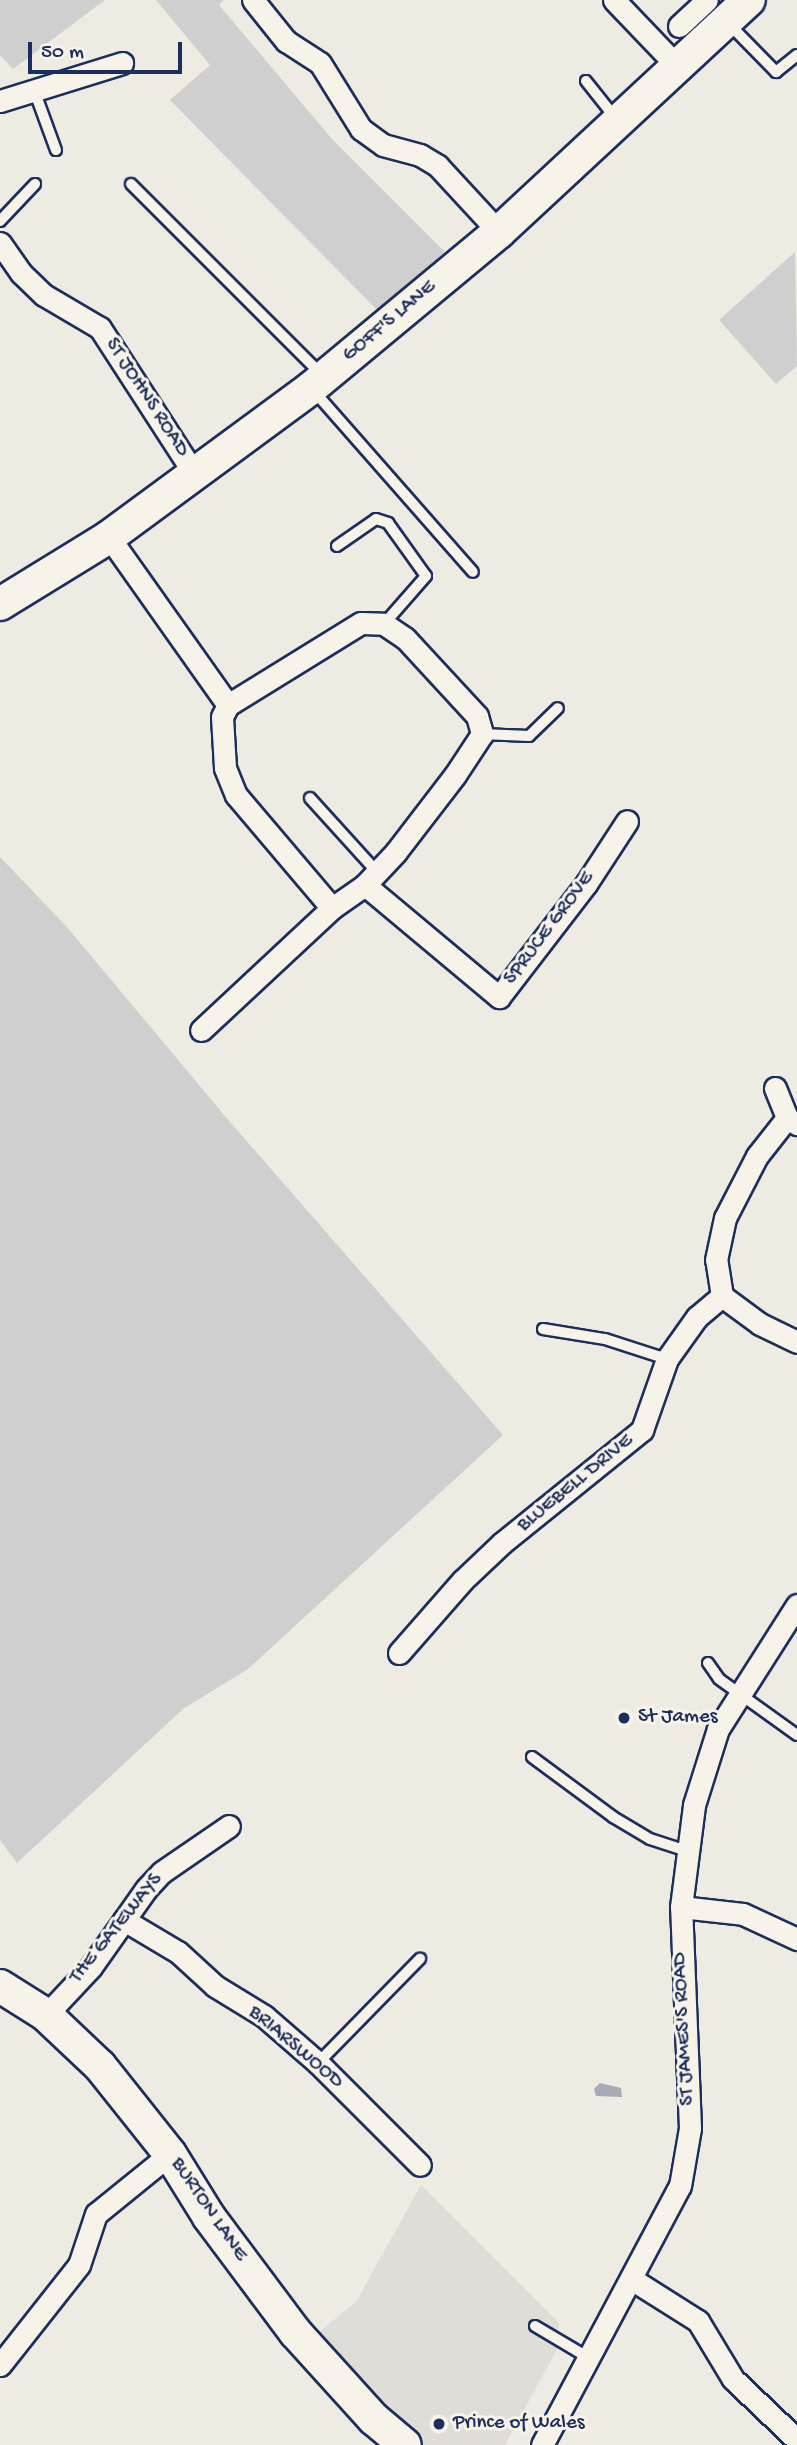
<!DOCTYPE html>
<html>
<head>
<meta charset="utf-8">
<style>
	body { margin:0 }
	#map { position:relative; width:797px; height:2445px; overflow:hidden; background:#eeebe2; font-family:"Gochi Hand",sans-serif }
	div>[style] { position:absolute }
	.built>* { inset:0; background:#deddd8 }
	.green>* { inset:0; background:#cfcfcf }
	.water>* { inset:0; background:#a6abb5 }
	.roads { filter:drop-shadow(2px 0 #1b2f5e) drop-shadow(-2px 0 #1b2f5e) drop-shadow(0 2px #1b2f5e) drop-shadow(0 -2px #1b2f5e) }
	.lane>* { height:10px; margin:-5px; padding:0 5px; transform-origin:5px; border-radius:5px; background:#f7f3e8 }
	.street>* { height:21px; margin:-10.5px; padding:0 10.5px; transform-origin:10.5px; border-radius:10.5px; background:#f7f3e8 }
	.secondary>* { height:32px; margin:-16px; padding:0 16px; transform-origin:16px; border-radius:16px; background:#f7f3e8 }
	.dots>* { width:19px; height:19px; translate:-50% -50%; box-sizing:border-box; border:4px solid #f7f3e8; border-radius:50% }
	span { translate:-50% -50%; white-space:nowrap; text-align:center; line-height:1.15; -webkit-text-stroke:6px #f7f3e8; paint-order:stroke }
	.street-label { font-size:21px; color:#1b2f5e }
	.poi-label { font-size:21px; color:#1b2f5e }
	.left { translate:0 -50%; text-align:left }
	.scale { position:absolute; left:28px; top:42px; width:154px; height:32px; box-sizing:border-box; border:4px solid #1b2f5e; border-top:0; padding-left:9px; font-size:21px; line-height:24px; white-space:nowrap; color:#1b2f5e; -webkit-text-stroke:5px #f7f3e8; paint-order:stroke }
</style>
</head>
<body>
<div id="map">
	<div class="built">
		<i style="clip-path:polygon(421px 2185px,559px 2323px,557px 2349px,505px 2445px,425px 2445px,367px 2396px,314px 2336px,356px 2302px)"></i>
	</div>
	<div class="green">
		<i style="clip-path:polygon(0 0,105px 0,13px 69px,0 55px)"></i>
		<i style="clip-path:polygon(156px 0,224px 0,219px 5px,331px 138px,445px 252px,377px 310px,170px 100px,210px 65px)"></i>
		<i style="clip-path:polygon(795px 252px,797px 366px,776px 384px,719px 320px)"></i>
		<i style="clip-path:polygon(0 857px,66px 926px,230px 1122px,503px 1435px,248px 1669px,183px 1709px,17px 1863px,0 1840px)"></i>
	</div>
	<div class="water">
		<i style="clip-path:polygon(600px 2083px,621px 2088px,622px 2097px,596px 2096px,594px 2089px)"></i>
	</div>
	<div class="roads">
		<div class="lane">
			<i style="left:728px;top:23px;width:69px;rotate:45.6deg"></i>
			<i style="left:776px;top:72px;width:27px;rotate:-39deg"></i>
			<i style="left:586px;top:81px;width:50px;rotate:51.5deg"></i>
			<i style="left:34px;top:90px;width:64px;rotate:69.9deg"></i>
			<i style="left:131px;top:184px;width:270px;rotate:45deg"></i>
			<i style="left:0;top:221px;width:51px;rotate:-46.6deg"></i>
			<i style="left:313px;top:390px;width:242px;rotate:48.7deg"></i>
			<i style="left:337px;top:546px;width:47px;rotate:-34.7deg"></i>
			<i style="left:376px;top:519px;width:13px;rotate:18deg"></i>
			<i style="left:388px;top:523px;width:65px;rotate:54.4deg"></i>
			<i style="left:426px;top:576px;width:64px;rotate:131.2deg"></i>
			<i style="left:482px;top:734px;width:47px;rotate:2.4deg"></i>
			<i style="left:529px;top:736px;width:40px;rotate:-44deg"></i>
			<i style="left:310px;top:798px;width:100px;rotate:47.8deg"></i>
			<i style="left:543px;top:1329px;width:63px;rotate:9.2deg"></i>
			<i style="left:605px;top:1339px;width:65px;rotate:17.9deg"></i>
			<i style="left:708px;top:1663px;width:19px;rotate:55deg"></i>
			<i style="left:719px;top:1679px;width:96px;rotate:35.7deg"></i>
			<i style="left:532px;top:1757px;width:101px;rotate:36.5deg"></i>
			<i style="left:613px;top:1817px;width:43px;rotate:30.7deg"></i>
			<i style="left:650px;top:1839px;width:38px;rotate:18deg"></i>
			<i style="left:318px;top:2063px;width:146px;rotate:-45.6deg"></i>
			<i style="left:535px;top:2326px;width:63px;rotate:30.7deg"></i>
		</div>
		<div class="street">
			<i style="left:253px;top:0;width:53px;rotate:51.2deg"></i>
			<i style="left:286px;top:41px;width:40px;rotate:32.9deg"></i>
			<i style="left:320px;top:63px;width:78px;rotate:58.2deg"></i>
			<i style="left:361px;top:129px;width:27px;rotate:36deg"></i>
			<i style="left:383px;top:145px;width:38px;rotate:15deg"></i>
			<i style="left:420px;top:155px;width:21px;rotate:31deg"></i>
			<i style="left:438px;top:166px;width:90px;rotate:47.3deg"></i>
			<i style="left:614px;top:0;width:91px;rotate:46.3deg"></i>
			<i style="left:679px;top:26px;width:38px;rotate:-43deg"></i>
			<i style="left:0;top:101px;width:128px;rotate:-17.3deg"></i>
			<i style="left:0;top:243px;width:37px;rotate:55deg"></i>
			<i style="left:21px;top:273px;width:32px;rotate:44deg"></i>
			<i style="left:44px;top:295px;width:65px;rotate:30.5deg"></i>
			<i style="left:100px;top:328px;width:175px;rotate:57.1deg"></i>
			<i style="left:109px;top:537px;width:206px;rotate:54.7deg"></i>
			<i style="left:228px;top:705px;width:13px;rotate:117deg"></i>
			<i style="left:222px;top:717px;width:51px;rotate:86.6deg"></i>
			<i style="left:225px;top:768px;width:29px;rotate:68deg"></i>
			<i style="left:236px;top:795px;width:148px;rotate:49.7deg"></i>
			<i style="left:332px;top:908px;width:179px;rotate:137deg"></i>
			<i style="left:228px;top:705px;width:156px;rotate:-31.7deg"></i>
			<i style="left:361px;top:623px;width:23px;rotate:2deg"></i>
			<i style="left:384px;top:624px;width:25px;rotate:34deg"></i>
			<i style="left:405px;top:638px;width:106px;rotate:47.3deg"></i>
			<i style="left:477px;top:716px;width:19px;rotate:74deg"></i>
			<i style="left:482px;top:734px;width:49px;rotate:123.4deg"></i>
			<i style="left:455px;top:775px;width:97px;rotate:127.5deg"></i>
			<i style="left:396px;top:852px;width:45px;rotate:133.2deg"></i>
			<i style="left:365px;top:885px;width:40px;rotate:145.1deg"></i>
			<i style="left:365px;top:885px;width:175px;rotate:39.9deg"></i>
			<i style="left:499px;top:997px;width:143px;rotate:-52.4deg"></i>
			<i style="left:586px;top:884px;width:75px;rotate:-56.9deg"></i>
			<i style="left:775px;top:1088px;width:32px;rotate:68deg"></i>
			<i style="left:787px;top:1118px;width:12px;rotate:31deg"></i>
			<i style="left:722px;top:1296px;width:47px;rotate:36.4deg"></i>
			<i style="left:760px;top:1324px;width:41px;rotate:25.9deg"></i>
			<i style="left:399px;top:1653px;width:97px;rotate:-48.8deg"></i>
			<i style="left:463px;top:1580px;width:54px;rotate:-43.5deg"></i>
			<i style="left:502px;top:1543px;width:180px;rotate:-38.9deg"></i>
			<i style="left:642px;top:1430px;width:75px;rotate:-70.6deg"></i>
			<i style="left:667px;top:1359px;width:52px;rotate:-54.5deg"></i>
			<i style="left:697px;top:1317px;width:33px;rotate:-40deg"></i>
			<i style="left:722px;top:1296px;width:36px;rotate:-99deg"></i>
			<i style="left:716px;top:1260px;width:43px;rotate:-77.9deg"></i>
			<i style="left:725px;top:1218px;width:70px;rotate:-62.7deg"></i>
			<i style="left:757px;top:1156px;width:48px;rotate:-51.7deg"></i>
			<i style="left:681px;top:1907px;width:62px;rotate:6.4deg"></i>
			<i style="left:743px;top:1914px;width:60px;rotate:24.8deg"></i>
			<i style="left:124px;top:1920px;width:63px;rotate:30.7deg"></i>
			<i style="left:178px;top:1952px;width:50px;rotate:42.6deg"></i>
			<i style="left:215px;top:1986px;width:57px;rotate:31.5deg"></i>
			<i style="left:264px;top:2016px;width:72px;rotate:41deg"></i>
			<i style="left:318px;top:2063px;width:144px;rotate:45deg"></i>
			<i style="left:46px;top:2015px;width:66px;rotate:-46.8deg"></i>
			<i style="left:91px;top:1967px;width:95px;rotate:-54.8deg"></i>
			<i style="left:146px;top:1889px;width:23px;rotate:-47deg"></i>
			<i style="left:162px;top:1872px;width:81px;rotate:-34.5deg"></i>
			<i style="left:633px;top:2280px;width:77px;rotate:32.2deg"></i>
			<i style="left:698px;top:2321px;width:68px;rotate:58.9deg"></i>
			<i style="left:733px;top:2379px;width:88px;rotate:43.6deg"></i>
			<i style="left:0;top:2365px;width:127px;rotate:-51.7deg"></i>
			<i style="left:79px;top:2265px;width:54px;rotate:-71.6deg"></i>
			<i style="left:96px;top:2214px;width:95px;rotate:-39deg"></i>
			<i style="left:542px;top:2445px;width:293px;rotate:-62deg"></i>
			<i style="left:680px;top:2186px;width:59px;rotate:-80.2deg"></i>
			<i style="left:690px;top:2128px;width:221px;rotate:-92.3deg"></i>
			<i style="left:681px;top:1907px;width:103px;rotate:-82.7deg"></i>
			<i style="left:694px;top:1805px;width:80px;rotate:-72.5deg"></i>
			<i style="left:718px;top:1729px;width:147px;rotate:-57.5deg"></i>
		</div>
		<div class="secondary">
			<i style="left:0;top:604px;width:128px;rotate:-31.6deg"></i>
			<i style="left:109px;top:537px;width:251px;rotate:-36.4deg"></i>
			<i style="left:311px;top:388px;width:244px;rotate:-39.7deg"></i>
			<i style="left:499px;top:232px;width:341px;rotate:-42.9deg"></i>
			<i style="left:0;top:1986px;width:54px;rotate:32.2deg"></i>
			<i style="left:46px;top:2015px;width:74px;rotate:43.4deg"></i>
			<i style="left:100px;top:2066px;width:112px;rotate:51.5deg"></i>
			<i style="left:170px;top:2154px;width:74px;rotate:58.2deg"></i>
			<i style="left:209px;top:2217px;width:144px;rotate:53.2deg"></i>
			<i style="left:295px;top:2332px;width:118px;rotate:47.8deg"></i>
			<i style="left:374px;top:2419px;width:40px;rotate:40deg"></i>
		</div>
	</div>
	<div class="dots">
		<i style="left:624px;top:1718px;background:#1b2f5e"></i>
		<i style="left:439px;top:2424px;background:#1b2f5e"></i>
	</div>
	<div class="street-label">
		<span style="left:390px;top:322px;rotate:-40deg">GOFF'S LANE</span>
		<span style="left:146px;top:398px;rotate:57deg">ST JOHNS ROAD</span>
		<span style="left:550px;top:929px;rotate:-53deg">SPRUCE GROVE</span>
		<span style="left:576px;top:1484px;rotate:-39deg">BLUEBELL DRIVE</span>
		<span style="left:117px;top:1929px;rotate:-51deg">THE GATEWAYS</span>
		<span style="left:685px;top:2029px;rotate:-93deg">ST JAMES'S ROAD</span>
		<span style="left:295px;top:2048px;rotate:40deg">BRIARSWOOD</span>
		<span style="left:208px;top:2210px;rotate:56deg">BURTON LANE</span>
	</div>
	<div class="poi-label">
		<span class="left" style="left:638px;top:1718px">St James</span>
		<span class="left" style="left:453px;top:2424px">Prince of Wales</span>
	</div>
	<div class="scale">50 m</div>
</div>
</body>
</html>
